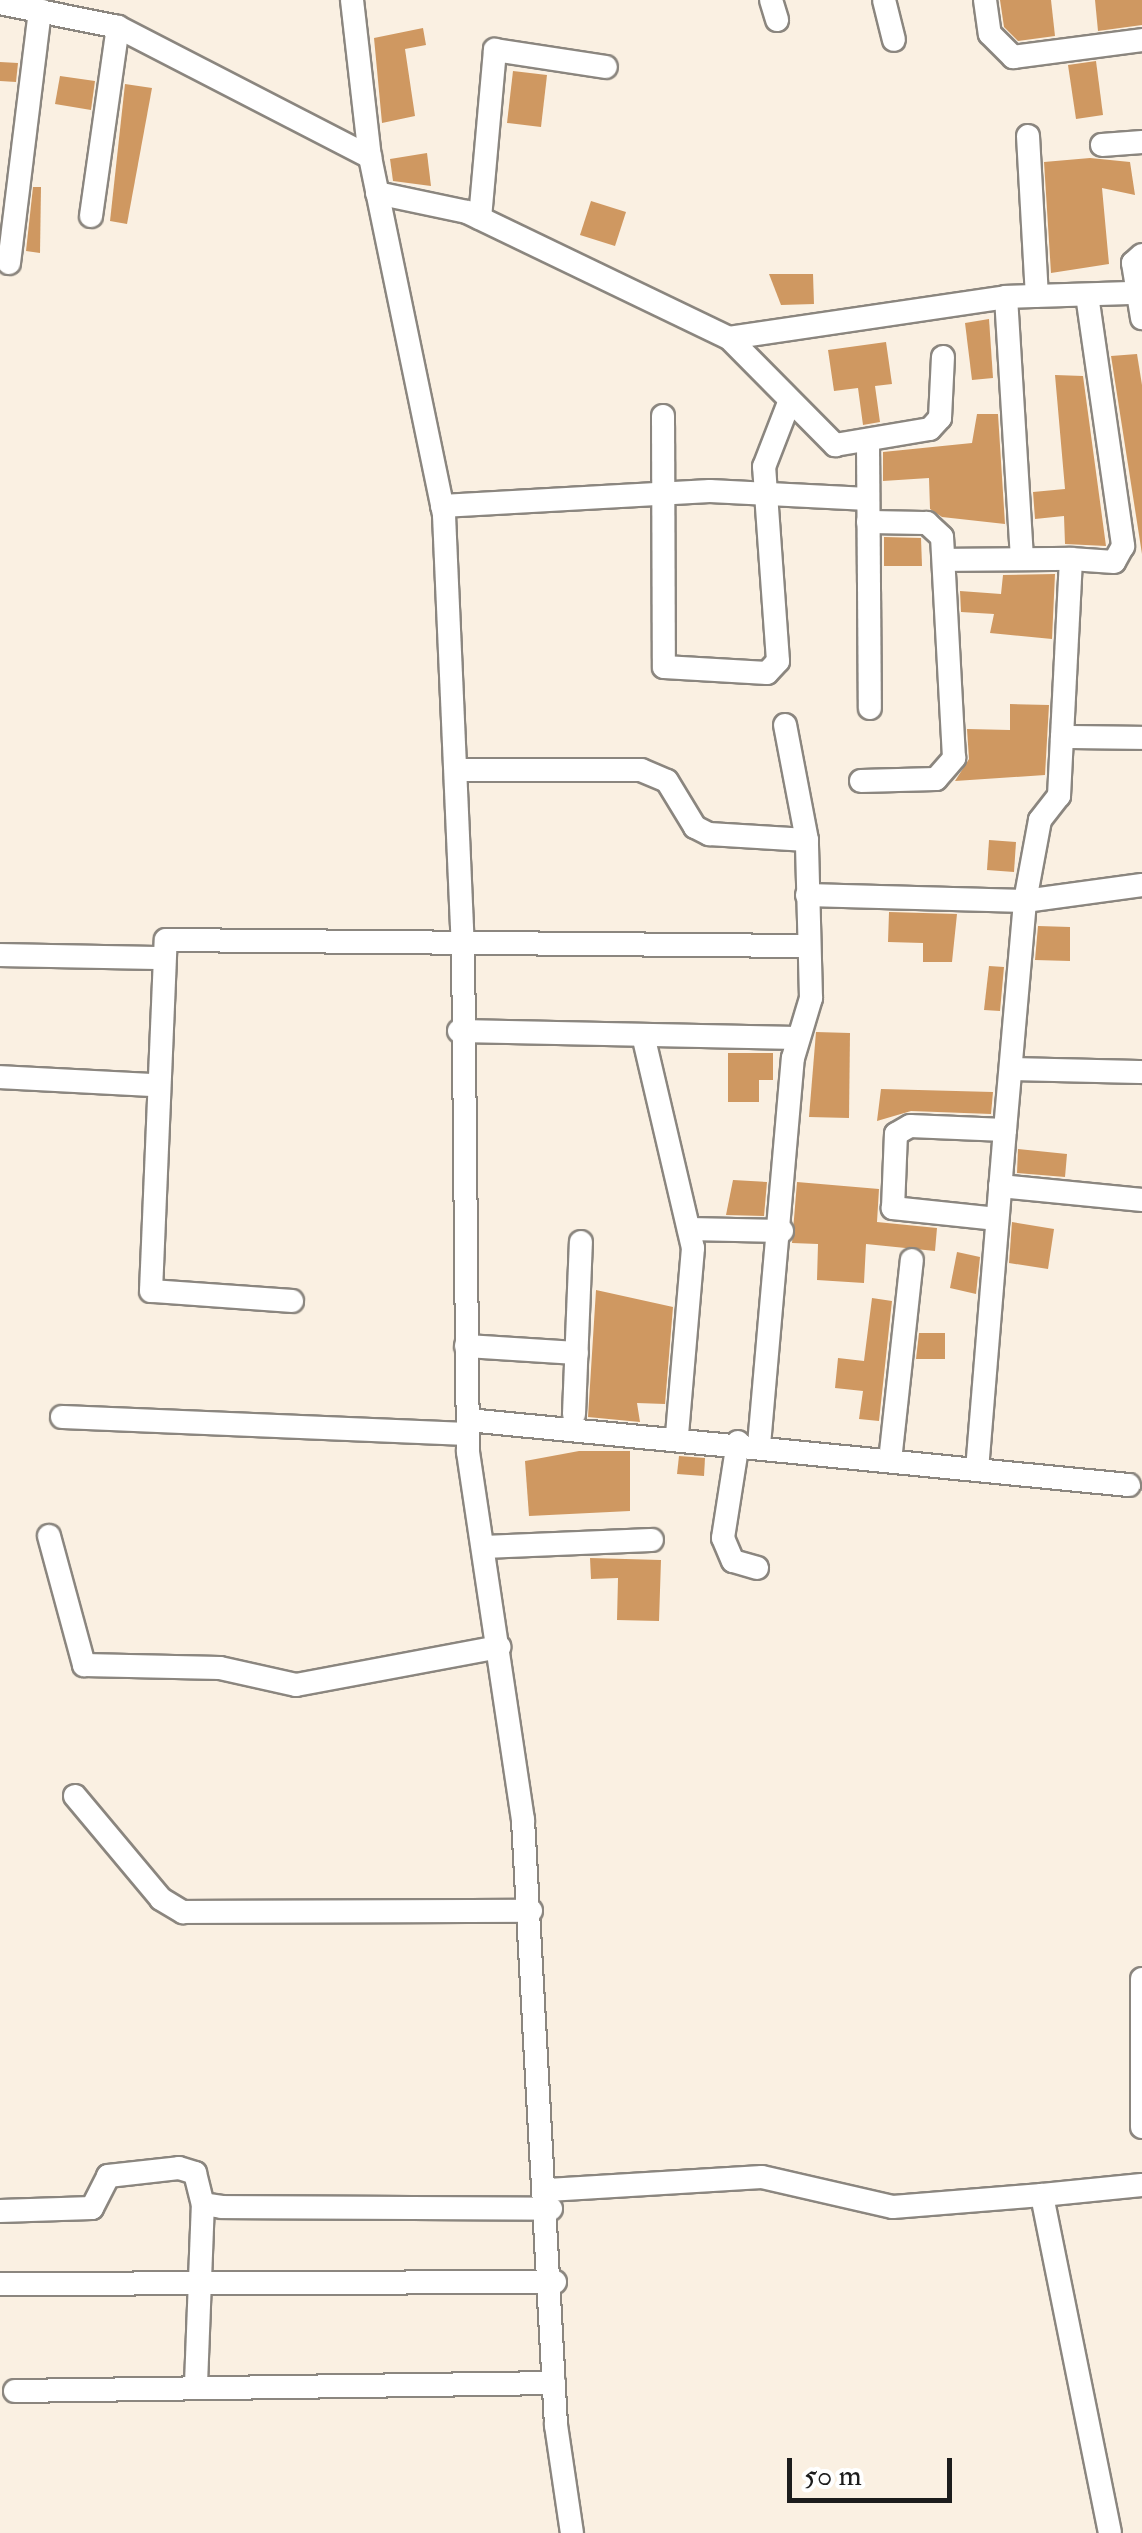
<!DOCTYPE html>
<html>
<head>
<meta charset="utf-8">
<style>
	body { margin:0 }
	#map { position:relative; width:1142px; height:2533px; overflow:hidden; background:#faf0e2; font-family:"IM FELL Double Pica",serif }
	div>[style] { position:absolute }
	.building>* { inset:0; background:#cf9861 }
	.roads { filter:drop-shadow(2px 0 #8b867f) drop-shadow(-2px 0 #8b867f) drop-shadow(0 2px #8b867f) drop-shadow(0 -2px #8b867f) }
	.minor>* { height:22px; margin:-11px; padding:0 11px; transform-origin:11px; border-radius:11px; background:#fff }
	span { translate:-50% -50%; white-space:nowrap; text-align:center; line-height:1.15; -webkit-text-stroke:8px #fff; paint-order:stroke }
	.scale { position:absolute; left:787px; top:2458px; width:165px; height:45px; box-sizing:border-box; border:5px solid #1c1c1c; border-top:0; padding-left:12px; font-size:30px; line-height:35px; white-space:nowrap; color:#1c1c1c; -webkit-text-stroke:8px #fff; paint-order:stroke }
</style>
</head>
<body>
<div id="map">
	<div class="building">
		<i style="clip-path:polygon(1000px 0,1051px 0,1055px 36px,1018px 41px,1004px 27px)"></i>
		<i style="clip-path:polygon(1095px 0,1142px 0,1142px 25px,1098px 31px)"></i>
		<i style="clip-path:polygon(423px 28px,426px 45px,405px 49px,415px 116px,382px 123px,374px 38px)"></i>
		<i style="clip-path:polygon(1096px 61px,1103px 115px,1076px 119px,1068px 65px)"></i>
		<i style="clip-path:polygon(0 62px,18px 63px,16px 82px,0 81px)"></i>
		<i style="clip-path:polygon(513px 71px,547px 75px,541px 127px,507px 123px)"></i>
		<i style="clip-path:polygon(60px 76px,95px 81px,91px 110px,55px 104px)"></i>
		<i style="clip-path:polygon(125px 84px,152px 88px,127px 224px,110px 221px)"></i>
		<i style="clip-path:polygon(427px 153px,431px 186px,393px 181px,390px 159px)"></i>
		<i style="clip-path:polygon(1090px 158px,1130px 162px,1135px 195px,1102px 188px,1109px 264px,1051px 273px,1044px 162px)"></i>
		<i style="clip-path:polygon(33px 187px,41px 187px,40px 253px,26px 251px)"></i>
		<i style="clip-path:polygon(591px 201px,626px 212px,615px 246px,580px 235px)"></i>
		<i style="clip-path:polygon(769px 274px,813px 274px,814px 304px,781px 305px)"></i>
		<i style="clip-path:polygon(989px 319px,993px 378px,972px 380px,965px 323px)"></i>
		<i style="clip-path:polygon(886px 342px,892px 384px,875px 386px,880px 422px,863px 425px,858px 388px,834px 391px,828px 350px)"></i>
		<i style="clip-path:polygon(1137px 354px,1142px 385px,1142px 554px,1111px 356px)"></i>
		<i style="clip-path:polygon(1055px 375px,1083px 376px,1106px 546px,1065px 544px,1064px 516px,1035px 519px,1033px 492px,1065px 489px)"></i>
		<i style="clip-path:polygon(977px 414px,998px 414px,1005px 524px,942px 517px,930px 509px,929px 478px,883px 481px,883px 452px,972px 443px)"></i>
		<i style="clip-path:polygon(884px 537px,921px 538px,922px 566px,884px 566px)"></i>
		<i style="clip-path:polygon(1055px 574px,1052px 639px,990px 633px,994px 614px,961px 612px,960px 591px,1001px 594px,1003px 575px)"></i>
		<i style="clip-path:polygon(1010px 704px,1049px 705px,1045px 775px,955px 781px,969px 759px,967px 729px,1010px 730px)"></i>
		<i style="clip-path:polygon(989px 840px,1016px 842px,1014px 872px,987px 870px)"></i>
		<i style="clip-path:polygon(889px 912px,957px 914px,952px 962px,923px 962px,923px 943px,888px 942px)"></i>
		<i style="clip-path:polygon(1038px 926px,1070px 927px,1070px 961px,1035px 960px)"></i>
		<i style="clip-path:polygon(989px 966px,1004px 967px,1000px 1011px,984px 1010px)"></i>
		<i style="clip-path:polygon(816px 1032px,850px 1033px,849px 1118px,809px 1117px)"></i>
		<i style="clip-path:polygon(728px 1053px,773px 1053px,773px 1080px,759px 1080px,759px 1102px,728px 1102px)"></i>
		<i style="clip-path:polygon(881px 1089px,993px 1092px,991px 1114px,911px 1111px,877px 1121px)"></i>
		<i style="clip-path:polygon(1018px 1149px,1067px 1154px,1065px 1177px,1017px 1173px)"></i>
		<i style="clip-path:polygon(733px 1180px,767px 1182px,764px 1216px,726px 1215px)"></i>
		<i style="clip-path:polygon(797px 1182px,879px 1189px,877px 1222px,937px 1228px,935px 1251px,866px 1244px,864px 1283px,817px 1280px,818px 1244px,792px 1243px)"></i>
		<i style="clip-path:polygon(1012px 1222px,1054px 1229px,1048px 1269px,1009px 1263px)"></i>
		<i style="clip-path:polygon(957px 1252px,980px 1257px,976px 1294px,950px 1288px)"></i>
		<i style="clip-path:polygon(596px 1290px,673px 1307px,665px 1404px,637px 1403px,640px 1422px,588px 1417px)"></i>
		<i style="clip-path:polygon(872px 1298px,892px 1301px,879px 1421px,859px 1419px,863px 1391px,835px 1388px,838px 1358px,864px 1361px)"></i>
		<i style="clip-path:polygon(919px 1333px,945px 1333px,945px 1359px,916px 1359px)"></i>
		<i style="clip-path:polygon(579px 1451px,630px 1451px,630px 1511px,529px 1516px,525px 1461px)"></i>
		<i style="clip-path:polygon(679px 1456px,705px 1458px,704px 1476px,677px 1474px)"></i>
		<i style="clip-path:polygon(590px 1558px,661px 1560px,659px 1621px,617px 1620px,618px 1578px,591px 1579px)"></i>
	</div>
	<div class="roads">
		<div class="minor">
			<i style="left:352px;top:0;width:158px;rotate:83.5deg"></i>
			<i style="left:370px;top:157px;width:366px;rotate:78.3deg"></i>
			<i style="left:444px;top:515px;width:428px;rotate:87.5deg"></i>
			<i style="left:463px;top:943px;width:509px;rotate:89.44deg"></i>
			<i style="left:468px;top:1452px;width:372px;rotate:81.5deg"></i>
			<i style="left:523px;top:1820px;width:606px;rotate:86.88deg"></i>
			<i style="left:556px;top:2425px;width:109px;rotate:81.6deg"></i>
			<i style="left:771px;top:0;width:21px;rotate:73deg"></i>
			<i style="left:884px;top:0;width:41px;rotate:76deg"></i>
			<i style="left:985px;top:0;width:34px;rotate:82deg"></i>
			<i style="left:990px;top:34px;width:33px;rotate:45deg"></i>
			<i style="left:1013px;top:57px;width:130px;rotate:-7.5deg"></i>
			<i style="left:0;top:3px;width:120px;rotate:11.5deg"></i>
			<i style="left:118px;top:27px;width:284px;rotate:27.3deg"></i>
			<i style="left:1028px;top:136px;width:160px;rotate:86.8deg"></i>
			<i style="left:1102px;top:145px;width:40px;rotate:-4.3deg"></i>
			<i style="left:377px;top:193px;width:92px;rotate:11.9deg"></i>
			<i style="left:467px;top:212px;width:291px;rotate:25.7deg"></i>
			<i style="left:729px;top:338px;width:151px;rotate:45.3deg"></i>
			<i style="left:835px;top:445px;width:96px;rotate:-9.6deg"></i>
			<i style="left:930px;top:429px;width:15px;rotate:-48deg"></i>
			<i style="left:940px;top:418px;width:61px;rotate:-87.2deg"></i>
			<i style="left:91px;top:216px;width:191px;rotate:-81.9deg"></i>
			<i style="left:480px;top:218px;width:169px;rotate:-84.9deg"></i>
			<i style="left:495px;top:50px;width:112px;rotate:8.7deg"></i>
			<i style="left:1142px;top:255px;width:12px;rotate:138deg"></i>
			<i style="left:1133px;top:263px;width:56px;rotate:80.7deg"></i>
			<i style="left:9px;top:263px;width:255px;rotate:-83deg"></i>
			<i style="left:1087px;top:295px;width:254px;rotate:81.8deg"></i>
			<i style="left:1123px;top:546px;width:18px;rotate:119deg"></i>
			<i style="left:1114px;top:562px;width:43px;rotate:-176deg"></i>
			<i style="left:1071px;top:559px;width:178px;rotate:92.9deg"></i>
			<i style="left:1062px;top:737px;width:80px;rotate:0.7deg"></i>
			<i style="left:1006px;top:297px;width:260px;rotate:86.5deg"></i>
			<i style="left:729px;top:338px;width:280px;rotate:-8.4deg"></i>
			<i style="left:1006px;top:297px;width:129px;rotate:-1.8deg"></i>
			<i style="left:663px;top:416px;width:251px;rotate:89.8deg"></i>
			<i style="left:664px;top:667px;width:103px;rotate:3.3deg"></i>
			<i style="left:767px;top:673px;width:16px;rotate:-47deg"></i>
			<i style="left:778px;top:661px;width:195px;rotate:-94.1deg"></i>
			<i style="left:764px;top:467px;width:66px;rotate:-68.8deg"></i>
			<i style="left:868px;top:443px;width:265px;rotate:89.6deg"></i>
			<i style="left:442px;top:506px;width:268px;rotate:-3.2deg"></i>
			<i style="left:710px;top:491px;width:158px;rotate:2.9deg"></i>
			<i style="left:944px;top:560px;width:127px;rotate:-0.5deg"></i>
			<i style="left:457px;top:770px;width:184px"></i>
			<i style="left:641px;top:770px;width:28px;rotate:23deg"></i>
			<i style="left:667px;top:781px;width:54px;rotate:58.7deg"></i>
			<i style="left:695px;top:827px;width:16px;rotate:27deg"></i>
			<i style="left:709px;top:834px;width:98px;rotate:3.5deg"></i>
			<i style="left:861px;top:781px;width:75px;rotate:-1.5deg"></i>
			<i style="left:936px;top:779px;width:28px;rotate:-49deg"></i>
			<i style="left:954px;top:758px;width:221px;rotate:-93.1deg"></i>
			<i style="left:942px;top:537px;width:21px;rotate:-137deg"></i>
			<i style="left:927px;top:523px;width:59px;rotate:-179deg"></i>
			<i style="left:807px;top:895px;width:218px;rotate:1.6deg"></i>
			<i style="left:1025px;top:901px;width:118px;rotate:-7.8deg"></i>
			<i style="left:0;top:955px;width:159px;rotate:1.1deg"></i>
			<i style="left:459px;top:1031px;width:339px;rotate:1.2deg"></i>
			<i style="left:643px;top:1035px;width:219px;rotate:76.8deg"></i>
			<i style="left:693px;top:1248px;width:188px;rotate:94.9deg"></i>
			<i style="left:1012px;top:1069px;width:130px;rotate:1.3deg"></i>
			<i style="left:0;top:1077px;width:155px;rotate:3deg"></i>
			<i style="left:1000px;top:1186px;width:143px;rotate:5.6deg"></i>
			<i style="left:997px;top:1219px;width:105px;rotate:-174deg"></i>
			<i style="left:893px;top:1208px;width:74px;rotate:-87.7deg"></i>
			<i style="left:896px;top:1134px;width:16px;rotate:-30deg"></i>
			<i style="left:910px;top:1126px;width:95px;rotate:2.4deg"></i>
			<i style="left:1005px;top:1130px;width:230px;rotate:-85deg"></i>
			<i style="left:1025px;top:901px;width:82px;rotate:-79.5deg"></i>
			<i style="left:1040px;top:820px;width:31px;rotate:-52deg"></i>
			<i style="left:1059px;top:796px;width:59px;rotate:-87.1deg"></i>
			<i style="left:689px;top:1229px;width:93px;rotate:1.2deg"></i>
			<i style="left:292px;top:1301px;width:141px;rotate:-175.9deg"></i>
			<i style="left:151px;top:1291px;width:351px;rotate:-87.6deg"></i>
			<i style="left:166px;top:940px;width:642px;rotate:0.54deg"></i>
			<i style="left:466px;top:1346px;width:111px;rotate:3.6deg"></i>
			<i style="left:574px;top:1414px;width:172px;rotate:-87.7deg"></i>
			<i style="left:62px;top:1417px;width:406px;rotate:2.4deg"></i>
			<i style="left:468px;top:1420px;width:664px;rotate:5.62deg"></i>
			<i style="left:738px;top:1442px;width:97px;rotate:98.9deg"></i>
			<i style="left:723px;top:1538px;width:25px;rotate:67deg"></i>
			<i style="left:733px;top:1561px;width:25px;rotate:16deg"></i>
			<i style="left:759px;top:1445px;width:388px;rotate:-85deg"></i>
			<i style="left:793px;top:1058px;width:63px;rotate:-73.3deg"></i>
			<i style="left:811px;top:998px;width:158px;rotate:-91.5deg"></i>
			<i style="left:807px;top:840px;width:117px;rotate:-100.8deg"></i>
			<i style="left:890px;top:1461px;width:202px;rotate:-83.8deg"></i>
			<i style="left:977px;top:1470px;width:341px;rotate:-85.3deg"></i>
			<i style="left:49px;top:1536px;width:134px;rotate:74.8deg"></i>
			<i style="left:84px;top:1665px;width:136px;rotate:1.3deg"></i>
			<i style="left:220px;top:1668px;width:78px;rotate:12.6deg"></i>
			<i style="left:296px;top:1685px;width:207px;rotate:-10.6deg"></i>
			<i style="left:483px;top:1547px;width:169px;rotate:-2.4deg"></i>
			<i style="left:75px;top:1796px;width:134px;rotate:50.1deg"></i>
			<i style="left:161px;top:1899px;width:26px;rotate:31deg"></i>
			<i style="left:183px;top:1912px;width:348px;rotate:-0.2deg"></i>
			<i style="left:1142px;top:1979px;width:148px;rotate:90deg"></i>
			<i style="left:548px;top:2190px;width:214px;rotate:-3.5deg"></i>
			<i style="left:762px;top:2177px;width:134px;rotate:12.9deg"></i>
			<i style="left:893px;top:2207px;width:149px;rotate:-4.6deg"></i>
			<i style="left:0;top:2211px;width:92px;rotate:-1.9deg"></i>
			<i style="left:92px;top:2208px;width:36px;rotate:-63deg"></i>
			<i style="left:108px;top:2176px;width:71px;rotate:-6.4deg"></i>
			<i style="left:179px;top:2168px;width:17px;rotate:17deg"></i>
			<i style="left:195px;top:2173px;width:32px;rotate:76deg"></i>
			<i style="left:203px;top:2204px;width:19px;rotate:9deg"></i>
			<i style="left:222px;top:2207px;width:329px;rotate:0.3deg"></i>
			<i style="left:0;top:2284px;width:555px;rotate:-0.21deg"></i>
			<i style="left:196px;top:2384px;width:180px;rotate:-87.8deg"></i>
			<i style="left:15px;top:2391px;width:539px;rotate:-0.85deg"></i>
			<i style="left:1110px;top:2533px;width:345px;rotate:-101.4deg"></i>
			<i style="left:1042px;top:2195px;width:100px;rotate:-5.7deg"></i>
		</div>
	</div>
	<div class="scale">50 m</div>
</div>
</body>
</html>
